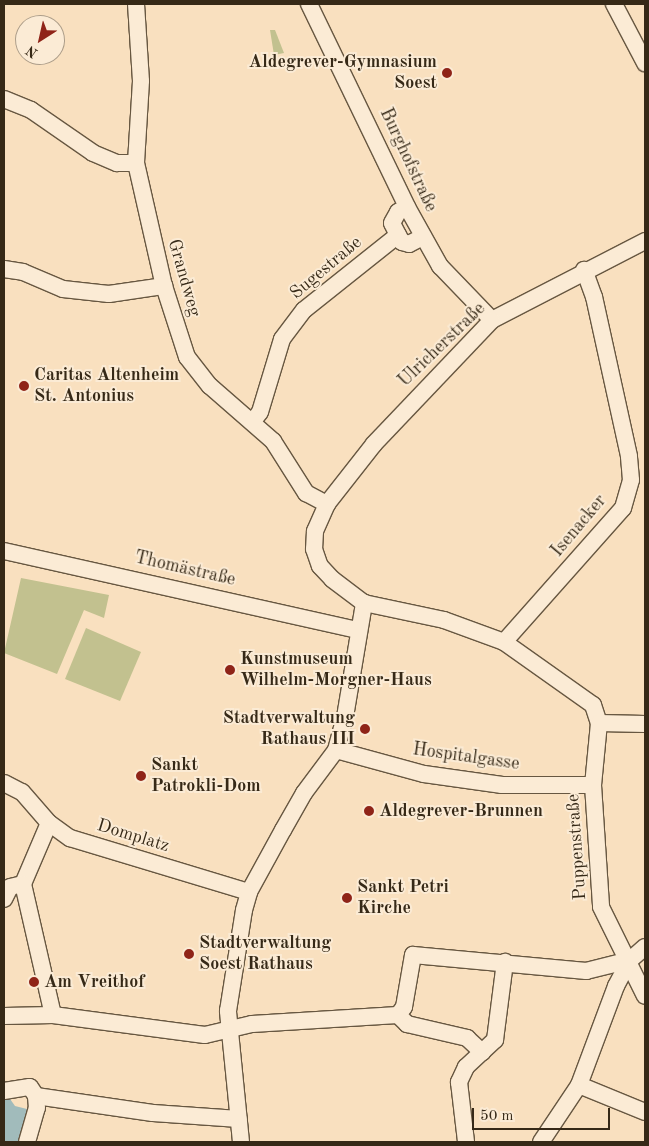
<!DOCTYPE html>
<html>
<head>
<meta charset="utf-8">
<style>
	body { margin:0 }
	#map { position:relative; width:649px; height:1146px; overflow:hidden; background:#f9e0bf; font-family:"Old Standard TT",serif }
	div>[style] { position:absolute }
	.green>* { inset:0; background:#c2c18f }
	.water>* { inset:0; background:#a1bbbb }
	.roads { filter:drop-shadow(1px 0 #675741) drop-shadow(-1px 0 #675741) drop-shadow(0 1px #675741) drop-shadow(0 -1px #675741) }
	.street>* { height:16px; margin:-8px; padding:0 8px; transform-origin:8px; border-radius:8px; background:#fbebd5 }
	.dots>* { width:14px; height:14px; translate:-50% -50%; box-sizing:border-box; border:2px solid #fbebd5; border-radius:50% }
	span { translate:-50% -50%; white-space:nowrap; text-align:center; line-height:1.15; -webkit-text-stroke:4px #fbebd5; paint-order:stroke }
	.poi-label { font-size:18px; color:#362917; font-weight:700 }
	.right { translate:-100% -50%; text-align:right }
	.left { translate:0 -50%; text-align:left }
	.street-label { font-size:18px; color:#362917 }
	.frame { position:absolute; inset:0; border:5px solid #362917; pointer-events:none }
	.north { position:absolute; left:15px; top:15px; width:50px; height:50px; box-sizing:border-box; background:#fbebd5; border:1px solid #ac9d89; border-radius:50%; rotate:215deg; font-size:14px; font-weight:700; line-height:20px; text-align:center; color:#362917 }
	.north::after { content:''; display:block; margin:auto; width:18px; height:22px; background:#8f2418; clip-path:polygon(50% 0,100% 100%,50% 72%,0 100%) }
	.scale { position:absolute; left:472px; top:1108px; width:138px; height:22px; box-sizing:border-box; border:2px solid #362917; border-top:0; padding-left:6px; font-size:15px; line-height:18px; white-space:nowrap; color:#362917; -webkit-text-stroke:4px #fbebd5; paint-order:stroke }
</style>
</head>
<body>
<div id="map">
	<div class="green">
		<i style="clip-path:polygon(270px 30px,275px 30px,284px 53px,274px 55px)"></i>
		<i style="clip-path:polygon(21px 578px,109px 595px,104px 618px,84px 610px,57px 674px,4px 653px)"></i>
		<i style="clip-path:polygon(86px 628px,141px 652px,120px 701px,65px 679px)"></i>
	</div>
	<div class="water">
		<i style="clip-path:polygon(8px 1096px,15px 1106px,27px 1109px,20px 1142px,4px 1142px,4px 1097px)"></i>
	</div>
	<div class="roads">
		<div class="street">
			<i style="left:136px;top:4px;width:77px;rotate:86.3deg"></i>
			<i style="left:141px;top:81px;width:82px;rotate:93.5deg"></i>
			<i style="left:136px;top:163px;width:126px;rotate:77.2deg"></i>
			<i style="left:164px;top:286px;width:75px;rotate:72.1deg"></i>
			<i style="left:187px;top:357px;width:37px;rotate:52deg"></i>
			<i style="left:210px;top:386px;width:84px;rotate:41.1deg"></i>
			<i style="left:273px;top:441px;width:62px;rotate:57.6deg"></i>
			<i style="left:306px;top:493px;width:24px;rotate:28deg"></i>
			<i style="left:309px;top:4px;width:225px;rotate:64.2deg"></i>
			<i style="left:407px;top:207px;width:68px;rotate:60.8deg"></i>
			<i style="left:440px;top:266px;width:75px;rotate:46.1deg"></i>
			<i style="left:614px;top:4px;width:67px;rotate:62.3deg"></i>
			<i style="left:4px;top:99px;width:29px;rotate:22deg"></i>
			<i style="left:31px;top:110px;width:75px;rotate:34.7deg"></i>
			<i style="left:93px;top:153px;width:26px;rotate:23deg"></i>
			<i style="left:117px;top:163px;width:19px"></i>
			<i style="left:398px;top:235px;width:8px;rotate:60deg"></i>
			<i style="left:402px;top:242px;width:7px;rotate:16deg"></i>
			<i style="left:409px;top:244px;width:16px;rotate:-27deg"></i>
			<i style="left:645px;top:241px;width:172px;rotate:152.7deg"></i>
			<i style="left:492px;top:320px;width:171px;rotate:133.6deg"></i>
			<i style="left:374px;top:444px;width:76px;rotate:128.1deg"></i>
			<i style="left:327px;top:504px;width:30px;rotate:114deg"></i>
			<i style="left:315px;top:531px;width:18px;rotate:93deg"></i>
			<i style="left:314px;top:549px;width:18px;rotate:71deg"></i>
			<i style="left:320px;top:566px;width:18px;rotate:47deg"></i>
			<i style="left:332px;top:579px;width:40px;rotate:37deg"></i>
			<i style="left:364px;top:603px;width:82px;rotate:12deg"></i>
			<i style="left:444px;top:620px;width:64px;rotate:20.1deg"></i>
			<i style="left:504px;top:642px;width:109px;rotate:35.3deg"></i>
			<i style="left:593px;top:705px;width:19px;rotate:72deg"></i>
			<i style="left:599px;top:723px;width:62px;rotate:95.5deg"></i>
			<i style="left:593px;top:785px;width:122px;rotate:86.2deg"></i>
			<i style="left:601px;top:907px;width:99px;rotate:63.7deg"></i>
			<i style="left:4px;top:269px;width:19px;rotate:9deg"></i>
			<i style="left:23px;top:272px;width:43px;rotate:23deg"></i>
			<i style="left:63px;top:289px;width:46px;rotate:6.2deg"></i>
			<i style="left:109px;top:294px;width:56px;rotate:-8.3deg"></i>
			<i style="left:253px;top:421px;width:11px;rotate:-52deg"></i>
			<i style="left:260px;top:412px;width:76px;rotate:-73.2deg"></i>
			<i style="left:282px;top:339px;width:36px;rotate:-53deg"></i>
			<i style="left:304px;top:310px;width:120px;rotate:-38.6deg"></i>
			<i style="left:398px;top:235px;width:13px;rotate:-117deg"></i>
			<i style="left:392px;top:223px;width:13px;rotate:-61deg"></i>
			<i style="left:398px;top:212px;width:10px;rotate:-29deg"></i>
			<i style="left:4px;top:551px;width:362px;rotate:12.6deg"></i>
			<i style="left:504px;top:642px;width:179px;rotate:-48.4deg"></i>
			<i style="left:623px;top:508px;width:29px;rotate:-74deg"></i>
			<i style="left:631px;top:480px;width:24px;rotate:-95deg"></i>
			<i style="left:629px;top:456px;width:163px;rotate:-102.4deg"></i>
			<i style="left:594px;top:297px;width:29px;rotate:-110deg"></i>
			<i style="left:599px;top:723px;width:46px;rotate:1.2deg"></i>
			<i style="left:336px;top:750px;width:91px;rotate:15.3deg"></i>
			<i style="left:424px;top:774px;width:79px;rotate:8deg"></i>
			<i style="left:502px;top:785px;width:91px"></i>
			<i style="left:4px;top:783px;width:20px;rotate:27deg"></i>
			<i style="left:22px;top:792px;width:41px;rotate:48.9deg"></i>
			<i style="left:49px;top:823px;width:26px;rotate:36deg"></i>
			<i style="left:70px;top:838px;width:187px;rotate:16.8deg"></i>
			<i style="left:49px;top:823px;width:66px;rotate:113.1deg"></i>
			<i style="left:23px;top:884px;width:134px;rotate:77.1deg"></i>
			<i style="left:4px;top:899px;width:13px;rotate:-63deg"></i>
			<i style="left:10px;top:887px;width:13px;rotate:-13deg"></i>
			<i style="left:398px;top:1015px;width:13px;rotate:45deg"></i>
			<i style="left:407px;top:1024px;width:62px;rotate:13.1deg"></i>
			<i style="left:467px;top:1038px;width:21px;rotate:43deg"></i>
			<i style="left:482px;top:1052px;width:22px;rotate:137deg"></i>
			<i style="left:466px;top:1067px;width:17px;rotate:115deg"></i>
			<i style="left:459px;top:1082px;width:60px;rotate:83.3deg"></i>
			<i style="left:4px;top:1016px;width:49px;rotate:-1.2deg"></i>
			<i style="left:53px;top:1015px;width:153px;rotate:7.5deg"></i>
			<i style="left:205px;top:1035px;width:48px;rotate:-13.2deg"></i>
			<i style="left:252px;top:1024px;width:146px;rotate:-3.5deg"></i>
			<i style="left:398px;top:1015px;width:10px;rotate:-53deg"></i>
			<i style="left:404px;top:1007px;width:53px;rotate:-80.2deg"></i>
			<i style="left:413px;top:955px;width:174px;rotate:5.3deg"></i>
			<i style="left:586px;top:971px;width:45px;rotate:-14deg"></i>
			<i style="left:482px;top:1052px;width:18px;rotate:-43deg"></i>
			<i style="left:495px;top:1040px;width:79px;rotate:-82.7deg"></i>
			<i style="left:579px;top:1085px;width:71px;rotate:22.2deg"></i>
			<i style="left:4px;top:1091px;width:26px;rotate:-9deg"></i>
			<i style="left:30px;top:1087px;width:11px;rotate:56deg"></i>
			<i style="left:36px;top:1096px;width:118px;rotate:8.3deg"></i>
			<i style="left:153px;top:1113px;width:86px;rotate:4deg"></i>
			<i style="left:27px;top:1142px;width:35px;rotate:-74deg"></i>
			<i style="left:37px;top:1108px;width:12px;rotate:-95deg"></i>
			<i style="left:241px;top:1142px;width:132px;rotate:-95.7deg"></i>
			<i style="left:228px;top:1011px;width:102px;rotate:-81deg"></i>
			<i style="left:244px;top:910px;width:19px;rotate:-74deg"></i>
			<i style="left:249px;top:892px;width:71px;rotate:-61.3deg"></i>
			<i style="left:283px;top:830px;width:43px;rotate:-60.4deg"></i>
			<i style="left:304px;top:793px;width:54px;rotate:-53.3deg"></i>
			<i style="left:336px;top:750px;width:34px;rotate:-75deg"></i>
			<i style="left:345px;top:717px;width:116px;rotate:-80.5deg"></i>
			<i style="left:541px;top:1142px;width:69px;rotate:-56.3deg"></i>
			<i style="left:579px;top:1085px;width:106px;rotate:-69.5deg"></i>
			<i style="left:616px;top:986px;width:30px;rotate:-62deg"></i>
			<i style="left:630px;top:960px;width:20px;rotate:-41deg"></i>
		</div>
	</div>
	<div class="dots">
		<i style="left:447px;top:73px;background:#8f2418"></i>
		<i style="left:24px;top:386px;background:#8f2418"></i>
		<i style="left:230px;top:670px;background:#8f2418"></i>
		<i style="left:365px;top:729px;background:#8f2418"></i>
		<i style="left:141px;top:776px;background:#8f2418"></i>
		<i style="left:369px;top:811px;background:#8f2418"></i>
		<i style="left:347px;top:898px;background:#8f2418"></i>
		<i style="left:189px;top:954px;background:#8f2418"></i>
		<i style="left:34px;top:982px;background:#8f2418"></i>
	</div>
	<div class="poi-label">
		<span class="right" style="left:437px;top:73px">Aldegrever-Gymnasium<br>Soest</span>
		<span class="left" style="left:34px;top:386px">Caritas Altenheim<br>St. Antonius</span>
		<span class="left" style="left:240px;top:670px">Kunstmuseum<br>Wilhelm-Morgner-Haus</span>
		<span class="right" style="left:355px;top:729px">Stadtverwaltung<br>Rathaus III</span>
		<span class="left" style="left:151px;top:776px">Sankt<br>Patrokli-Dom</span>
		<span class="left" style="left:379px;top:811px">Aldegrever-Brunnen</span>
		<span class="left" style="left:357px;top:898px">Sankt Petri<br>Kirche</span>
		<span class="left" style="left:199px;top:954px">Stadtverwaltung<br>Soest Rathaus</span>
		<span class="left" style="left:44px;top:982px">Am Vreithof</span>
	</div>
	<div class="street-label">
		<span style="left:408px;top:160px;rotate:65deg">Burghofstraße</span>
		<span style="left:326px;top:268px;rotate:-40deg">Sugestraße</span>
		<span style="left:184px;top:278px;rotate:74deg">Grandweg</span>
		<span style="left:442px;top:345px;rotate:-44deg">Ulricherstraße</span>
		<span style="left:579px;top:526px;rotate:-50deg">Isenacker</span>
		<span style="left:185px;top:569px;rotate:13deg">Thomästraße</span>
		<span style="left:466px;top:757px;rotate:8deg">Hospitalgasse</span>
		<span style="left:133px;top:836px;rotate:17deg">Domplatz</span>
		<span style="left:577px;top:847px;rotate:-94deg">Puppenstraße</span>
	</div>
	<div class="frame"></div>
	<div class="north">N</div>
	<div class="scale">50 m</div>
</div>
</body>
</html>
